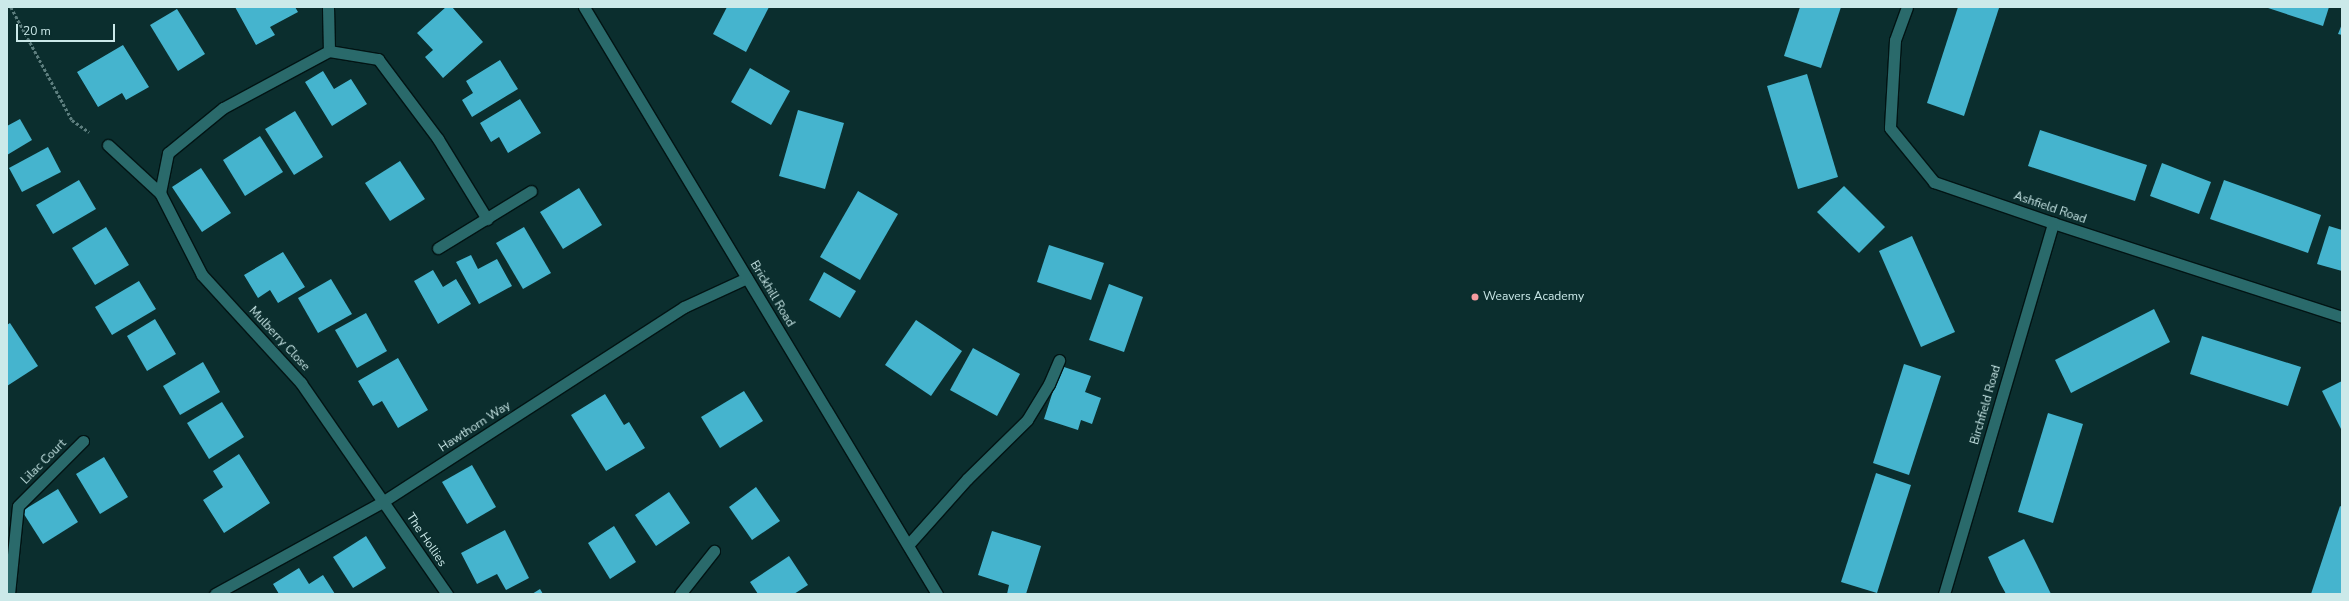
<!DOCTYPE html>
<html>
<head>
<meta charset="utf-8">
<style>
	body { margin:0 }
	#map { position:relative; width:2349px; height:601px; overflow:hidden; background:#0b2e2e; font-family:"Nunito Sans",sans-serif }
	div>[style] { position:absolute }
	.building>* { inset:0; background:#45b4ce }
	.path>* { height:2.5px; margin-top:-1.25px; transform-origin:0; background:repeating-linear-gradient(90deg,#5d7e7e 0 3px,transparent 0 5px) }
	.roads { filter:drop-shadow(1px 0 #021414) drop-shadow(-1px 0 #021414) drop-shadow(0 1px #021414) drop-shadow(0 -1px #021414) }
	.service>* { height:11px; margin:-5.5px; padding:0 5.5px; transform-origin:5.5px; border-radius:5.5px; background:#2a6a6b }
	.minor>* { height:11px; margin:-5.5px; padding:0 5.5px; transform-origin:5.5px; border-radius:5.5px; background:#2a6a6b }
	.tertiary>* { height:11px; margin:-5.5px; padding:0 5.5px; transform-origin:5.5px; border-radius:5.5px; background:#2a6a6b }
	.dots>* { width:11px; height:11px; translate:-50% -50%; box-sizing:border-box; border:2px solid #0b2e2e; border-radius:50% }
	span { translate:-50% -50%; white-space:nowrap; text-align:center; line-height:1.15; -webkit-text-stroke:4px #0b2e2e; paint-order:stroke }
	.street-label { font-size:12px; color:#cbe9e9 }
	.poi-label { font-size:12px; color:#cbe9e9 }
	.left { translate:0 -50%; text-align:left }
	.frame { position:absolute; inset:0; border:8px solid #cbe9e9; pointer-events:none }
	.scale { position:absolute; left:16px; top:24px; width:99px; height:18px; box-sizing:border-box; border:2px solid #cbe9e9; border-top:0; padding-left:5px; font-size:12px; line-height:14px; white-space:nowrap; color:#cbe9e9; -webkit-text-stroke:3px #0b2e2e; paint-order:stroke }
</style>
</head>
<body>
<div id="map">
	<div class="building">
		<i style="clip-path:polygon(235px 7px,295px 7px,298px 12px,270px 27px,275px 35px,256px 45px)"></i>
		<i style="clip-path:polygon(446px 7px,452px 7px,483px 42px,443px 78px,425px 57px,433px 50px,417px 33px)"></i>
		<i style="clip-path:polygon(727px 7px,769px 7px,746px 52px,713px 34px)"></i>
		<i style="clip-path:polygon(1800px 7px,1841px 7px,1821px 68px,1784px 56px)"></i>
		<i style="clip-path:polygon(1958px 7px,1999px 8px,1964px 116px,1927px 103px)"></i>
		<i style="clip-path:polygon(2265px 7px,2329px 7px,2323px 26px)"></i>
		<i style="clip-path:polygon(177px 9px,205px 54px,178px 71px,150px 25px)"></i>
		<i style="clip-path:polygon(2342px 24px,2342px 35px,2338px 34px)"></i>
		<i style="clip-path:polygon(123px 45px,149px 87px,126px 100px,122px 93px,98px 107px,77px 72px)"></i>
		<i style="clip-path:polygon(500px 60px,518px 89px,472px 117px,462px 100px,473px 93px,466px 81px)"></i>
		<i style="clip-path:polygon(750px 68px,790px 91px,771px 125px,731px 102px)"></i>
		<i style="clip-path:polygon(323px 71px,334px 89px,351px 79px,367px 104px,332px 126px,305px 82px)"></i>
		<i style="clip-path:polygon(1807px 74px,1838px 177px,1798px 189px,1767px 86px)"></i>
		<i style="clip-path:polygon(520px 99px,541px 133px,508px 153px,499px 137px,491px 142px,480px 123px)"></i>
		<i style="clip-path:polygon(798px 110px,844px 123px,825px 189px,779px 176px)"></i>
		<i style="clip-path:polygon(295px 111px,323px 157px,294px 175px,265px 129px)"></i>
		<i style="clip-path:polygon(20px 119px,32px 140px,7px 155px,7px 126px)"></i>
		<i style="clip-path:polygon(2040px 130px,2147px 165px,2135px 201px,2028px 166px)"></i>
		<i style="clip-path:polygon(260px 136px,283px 172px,245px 196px,223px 160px)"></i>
		<i style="clip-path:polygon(48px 147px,61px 172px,22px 192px,9px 168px)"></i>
		<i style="clip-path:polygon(400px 161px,425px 199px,390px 221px,365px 183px)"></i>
		<i style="clip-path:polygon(2162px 163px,2211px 182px,2199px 214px,2150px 196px)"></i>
		<i style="clip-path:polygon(201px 168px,231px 213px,202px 232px,172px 187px)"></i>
		<i style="clip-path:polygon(79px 180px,96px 209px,53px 234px,36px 205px)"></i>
		<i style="clip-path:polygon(2224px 180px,2321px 215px,2308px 253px,2210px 219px)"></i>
		<i style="clip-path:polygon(1844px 186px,1885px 227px,1859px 253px,1817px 212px)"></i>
		<i style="clip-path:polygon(579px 188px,602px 225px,563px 249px,540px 212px)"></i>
		<i style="clip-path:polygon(858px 191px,898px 214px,860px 280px,820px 257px)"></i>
		<i style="clip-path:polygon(2329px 226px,2342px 230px,2342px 271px,2317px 264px)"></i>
		<i style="clip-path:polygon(106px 227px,129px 265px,95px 285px,72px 248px)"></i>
		<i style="clip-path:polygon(524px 227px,551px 273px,523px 289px,496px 243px)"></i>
		<i style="clip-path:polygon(1912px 236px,1955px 332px,1921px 347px,1879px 251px)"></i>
		<i style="clip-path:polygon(1049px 245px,1104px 263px,1091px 300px,1037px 282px)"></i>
		<i style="clip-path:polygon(283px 252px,305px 287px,278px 303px,270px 290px,258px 298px,244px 275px)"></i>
		<i style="clip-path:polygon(471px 255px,478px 269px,497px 259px,512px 286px,479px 304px,456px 262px)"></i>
		<i style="clip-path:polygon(433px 270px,443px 287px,456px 279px,471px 304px,438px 324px,414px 281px)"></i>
		<i style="clip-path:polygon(824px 272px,856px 291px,840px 318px,809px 300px)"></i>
		<i style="clip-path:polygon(331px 279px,352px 314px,318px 333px,298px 298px)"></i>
		<i style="clip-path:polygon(139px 281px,156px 309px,112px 335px,95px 307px)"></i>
		<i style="clip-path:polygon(1109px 284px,1143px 297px,1124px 352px,1089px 340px)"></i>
		<i style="clip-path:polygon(2154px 309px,2170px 342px,2071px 393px,2055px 360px)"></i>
		<i style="clip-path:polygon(366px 313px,387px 351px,357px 368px,335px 330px)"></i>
		<i style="clip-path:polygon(155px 319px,176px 354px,147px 371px,127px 336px)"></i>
		<i style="clip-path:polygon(916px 320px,962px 351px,931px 396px,885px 365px)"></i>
		<i style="clip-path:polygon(10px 323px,38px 366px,7px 386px,7px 325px)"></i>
		<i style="clip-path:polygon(2202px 336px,2301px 367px,2288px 406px,2190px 374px)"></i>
		<i style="clip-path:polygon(973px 348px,1020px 374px,997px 416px,950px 390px)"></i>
		<i style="clip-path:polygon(398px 358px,428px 410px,398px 428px,382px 401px,373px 406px,358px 381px)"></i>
		<i style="clip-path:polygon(203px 362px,220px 392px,180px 415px,163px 386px)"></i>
		<i style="clip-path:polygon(1904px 364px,1941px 376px,1909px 475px,1873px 463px)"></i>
		<i style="clip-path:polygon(1061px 366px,1091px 376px,1085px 392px,1101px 398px,1092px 424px,1081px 420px,1078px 430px,1044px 419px)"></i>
		<i style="clip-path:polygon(2342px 381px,2342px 431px,2322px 391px)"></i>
		<i style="clip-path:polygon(744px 391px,763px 421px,720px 448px,701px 417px)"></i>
		<i style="clip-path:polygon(605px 394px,624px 425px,629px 422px,645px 448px,606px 471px,571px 415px)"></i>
		<i style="clip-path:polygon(222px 402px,244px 437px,209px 459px,187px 423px)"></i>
		<i style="clip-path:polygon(2048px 413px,2083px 424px,2053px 523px,2018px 512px)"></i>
		<i style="clip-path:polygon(239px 454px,270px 503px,224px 533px,203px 500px,223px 487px,213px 471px)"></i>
		<i style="clip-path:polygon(104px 457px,128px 497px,100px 514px,76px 474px)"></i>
		<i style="clip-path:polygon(472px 465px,496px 507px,467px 524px,442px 482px)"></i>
		<i style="clip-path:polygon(1876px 473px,1911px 485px,1877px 593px,1841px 582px)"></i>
		<i style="clip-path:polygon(756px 487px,780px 521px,752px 540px,729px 507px)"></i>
		<i style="clip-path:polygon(58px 489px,78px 522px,43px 544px,22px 511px)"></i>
		<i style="clip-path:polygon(669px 492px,690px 523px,656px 546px,635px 515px)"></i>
		<i style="clip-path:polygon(2340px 506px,2342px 507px,2342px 594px,2311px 594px)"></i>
		<i style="clip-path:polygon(614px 526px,636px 562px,610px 579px,588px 543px)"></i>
		<i style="clip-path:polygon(505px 530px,529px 578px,506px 590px,497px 574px,477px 584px,461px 553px)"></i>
		<i style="clip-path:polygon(992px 531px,1041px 546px,1026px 594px,1007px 594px,1009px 585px,978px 575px)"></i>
		<i style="clip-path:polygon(366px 536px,386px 568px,353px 588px,333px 557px)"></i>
		<i style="clip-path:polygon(2024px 539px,2037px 565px,2051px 594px,2006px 594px,2000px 583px,1988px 557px)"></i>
		<i style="clip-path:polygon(789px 556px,808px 585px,794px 594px,758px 594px,750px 582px)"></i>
		<i style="clip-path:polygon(299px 568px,309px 584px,323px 575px,335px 594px,279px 594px,273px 584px)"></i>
		<i style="clip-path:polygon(540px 589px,543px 594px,532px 594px)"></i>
	</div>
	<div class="path">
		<i style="left:11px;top:7px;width:128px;rotate:61.6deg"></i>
		<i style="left:72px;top:120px;width:21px;rotate:35deg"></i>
	</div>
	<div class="roads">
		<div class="service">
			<i style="left:908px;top:545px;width:89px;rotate:-48.2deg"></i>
			<i style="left:967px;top:479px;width:84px;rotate:-44.5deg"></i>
			<i style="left:1027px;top:420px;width:42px;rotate:-58.6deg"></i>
			<i style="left:1049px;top:384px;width:26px;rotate:-67deg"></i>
		</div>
		<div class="minor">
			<i style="left:328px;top:7px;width:44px;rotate:88.7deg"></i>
			<i style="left:1907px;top:7px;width:35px;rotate:110deg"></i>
			<i style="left:1895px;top:40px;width:88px;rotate:93.3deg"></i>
			<i style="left:1890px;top:128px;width:70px;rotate:50.8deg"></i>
			<i style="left:1934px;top:182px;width:126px;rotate:19deg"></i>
			<i style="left:2053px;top:223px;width:304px;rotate:18deg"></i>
			<i style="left:108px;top:145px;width:71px;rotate:42.7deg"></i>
			<i style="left:438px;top:248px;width:109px;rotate:-31.5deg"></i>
			<i style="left:9px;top:594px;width:88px;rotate:-84.2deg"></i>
			<i style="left:18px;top:506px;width:92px;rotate:-45deg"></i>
			<i style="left:215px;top:594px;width:193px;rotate:-28.8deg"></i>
			<i style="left:384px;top:501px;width:357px;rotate:-32.9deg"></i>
			<i style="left:684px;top:307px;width:69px;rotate:-24.7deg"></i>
			<i style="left:447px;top:594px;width:257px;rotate:-124.7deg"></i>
			<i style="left:301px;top:383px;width:147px;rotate:-132.5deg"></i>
			<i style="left:202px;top:275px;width:92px;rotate:-117.1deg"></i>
			<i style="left:160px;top:193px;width:41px;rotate:-78.7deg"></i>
			<i style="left:168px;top:153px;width:71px;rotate:-39.3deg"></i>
			<i style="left:223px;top:108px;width:120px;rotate:-28.3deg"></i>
			<i style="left:329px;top:51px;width:50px;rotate:9.3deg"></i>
			<i style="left:378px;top:59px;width:100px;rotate:53.1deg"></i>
			<i style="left:438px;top:139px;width:94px;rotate:58.5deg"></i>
			<i style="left:680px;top:594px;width:55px;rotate:-51.7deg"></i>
			<i style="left:1944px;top:594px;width:387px;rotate:-73.6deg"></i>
		</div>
		<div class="tertiary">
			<i style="left:584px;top:7px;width:685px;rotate:58.98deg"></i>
		</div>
	</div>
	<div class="dots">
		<i style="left:1475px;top:297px;background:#f49b9f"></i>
	</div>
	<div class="street-label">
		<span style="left:2050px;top:208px;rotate:19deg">Ashfield Road</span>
		<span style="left:772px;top:294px;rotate:59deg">Brickhill Road</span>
		<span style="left:279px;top:339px;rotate:47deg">Mulberry Close</span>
		<span style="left:1986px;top:405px;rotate:-74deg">Birchfield Road</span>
		<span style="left:475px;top:427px;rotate:-33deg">Hawthorn Way</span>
		<span style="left:44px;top:462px;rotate:-45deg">Lilac Court</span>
		<span style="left:426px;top:540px;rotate:56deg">The Hollies</span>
	</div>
	<div class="poi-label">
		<span class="left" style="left:1483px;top:297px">Weavers Academy</span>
	</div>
	<div class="frame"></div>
	<div class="scale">20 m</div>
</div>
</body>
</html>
